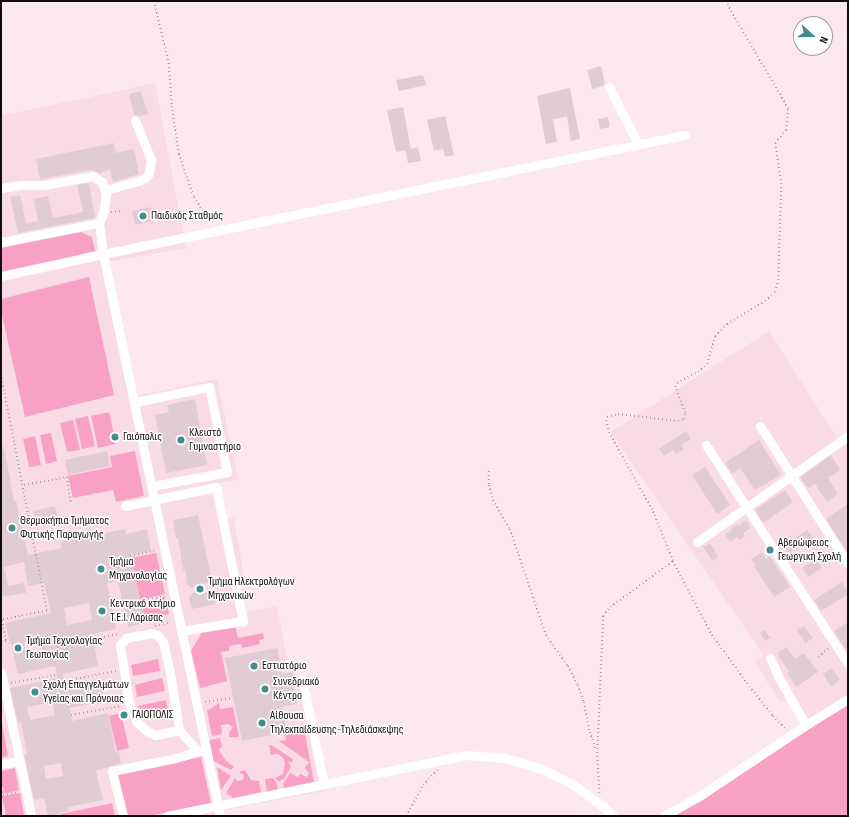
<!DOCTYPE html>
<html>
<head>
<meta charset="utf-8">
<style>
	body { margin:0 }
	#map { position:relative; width:849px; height:817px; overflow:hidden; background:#fee8f0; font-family:"Sofia Sans Condensed",sans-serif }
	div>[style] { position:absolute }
	.built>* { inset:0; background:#f9dbe6 }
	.green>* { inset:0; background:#f9a1c5 }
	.building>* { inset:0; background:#e2ccd4 }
	.path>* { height:1.5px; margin-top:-0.75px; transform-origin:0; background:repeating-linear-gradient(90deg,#b2a1a7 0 1px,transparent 0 4px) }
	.minor>* { height:9px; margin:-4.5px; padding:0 4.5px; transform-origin:4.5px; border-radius:4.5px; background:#fff }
	.dots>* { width:11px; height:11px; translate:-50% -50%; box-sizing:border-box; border:2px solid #fff; border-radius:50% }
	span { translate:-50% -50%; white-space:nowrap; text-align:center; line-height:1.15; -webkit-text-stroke:3px #fff; paint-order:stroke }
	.poi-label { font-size:12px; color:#120b0e }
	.left { translate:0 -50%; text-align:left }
	.frame { position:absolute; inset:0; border:2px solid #120b0e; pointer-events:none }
	.north { position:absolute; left:793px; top:16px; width:40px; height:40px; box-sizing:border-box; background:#fff; border:1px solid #a09d9f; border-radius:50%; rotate:111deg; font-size:11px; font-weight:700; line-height:16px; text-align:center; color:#120b0e }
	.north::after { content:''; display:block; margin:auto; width:14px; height:18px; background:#448c8b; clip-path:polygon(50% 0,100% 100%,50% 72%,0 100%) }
</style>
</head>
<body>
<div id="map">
	<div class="built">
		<i style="clip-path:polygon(155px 83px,186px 248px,109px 262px,136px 396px,217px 379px,238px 479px,219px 483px,227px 519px,234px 518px,245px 582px,241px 583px,246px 612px,277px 606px,288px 664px,296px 662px,298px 677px,303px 675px,324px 791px,220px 811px,221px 816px,1px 816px,1px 116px)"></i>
		<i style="clip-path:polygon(769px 331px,841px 444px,848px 440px,848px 695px,806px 721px,790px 696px,780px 703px,755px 662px,764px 656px,610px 432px)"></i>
	</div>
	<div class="green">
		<i style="clip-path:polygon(81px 232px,92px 237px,95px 251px,1px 274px,1px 248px)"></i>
		<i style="clip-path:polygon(89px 277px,114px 395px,25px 417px,1px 311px,1px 299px)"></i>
		<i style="clip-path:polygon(109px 412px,116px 444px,98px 448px,91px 416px)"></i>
		<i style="clip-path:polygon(88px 416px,95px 446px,82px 449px,75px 419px)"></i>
		<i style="clip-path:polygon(73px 420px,80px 450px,67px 452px,60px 423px)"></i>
		<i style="clip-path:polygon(51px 433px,57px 461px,46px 464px,40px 435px)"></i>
		<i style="clip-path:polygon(35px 436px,41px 465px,29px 467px,23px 439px)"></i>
		<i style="clip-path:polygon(135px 451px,144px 496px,116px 502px,113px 490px,73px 498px,68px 476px,112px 467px,110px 456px)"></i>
		<i style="clip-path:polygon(156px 553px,165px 594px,140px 600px,131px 558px)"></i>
		<i style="clip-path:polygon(165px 597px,169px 614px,145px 620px,141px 602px)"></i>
		<i style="clip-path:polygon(235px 625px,238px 638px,263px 633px,264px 639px,259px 640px,260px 644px,242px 648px,241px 644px,229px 646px,229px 651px,221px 652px,227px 681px,200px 688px,191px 651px,202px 632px)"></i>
		<i style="clip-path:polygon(158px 659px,160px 671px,133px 676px,131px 665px)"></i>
		<i style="clip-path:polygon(162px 678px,165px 691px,137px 697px,135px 685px)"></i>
		<i style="clip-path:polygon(166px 700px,168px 711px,140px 718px,138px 706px)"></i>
		<i style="clip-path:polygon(219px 703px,220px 709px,233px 707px,239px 737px,229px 737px,229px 733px,233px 727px,228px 724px,221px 725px,222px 734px,212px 736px,207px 711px)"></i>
		<i style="clip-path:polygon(848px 704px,848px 816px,674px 816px,710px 794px)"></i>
		<i style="clip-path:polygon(121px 713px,129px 748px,117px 751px,109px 716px)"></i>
		<i style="clip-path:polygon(1px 718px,8px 756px,1px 758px)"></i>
		<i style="clip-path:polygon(304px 729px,314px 782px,284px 788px,283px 784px,290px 773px,298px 777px,300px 774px,307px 777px,309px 773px,305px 768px,309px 762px,279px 741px,286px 740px,285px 735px,288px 735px,289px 732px)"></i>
		<i style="clip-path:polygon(220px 738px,222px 746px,219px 750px,226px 761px,234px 767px,231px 770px,213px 761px,209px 740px)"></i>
		<i style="clip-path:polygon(269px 745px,271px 745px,293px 759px,292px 762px,288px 762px,291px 767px,283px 780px,282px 779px,280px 782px,275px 778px,283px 774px,285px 764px,284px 759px,278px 754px,271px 755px)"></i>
		<i style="clip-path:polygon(201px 757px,211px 803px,150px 816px,126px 816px,117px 775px)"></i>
		<i style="clip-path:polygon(217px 767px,231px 776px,221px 790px)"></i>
		<i style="clip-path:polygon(15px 768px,19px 790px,4px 794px,3px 787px,1px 787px,1px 771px)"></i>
		<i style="clip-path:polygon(245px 770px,251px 780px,259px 781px,261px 792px,233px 798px,226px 793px,235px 778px,237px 781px,243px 780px,244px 775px,240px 773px,240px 771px)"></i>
		<i style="clip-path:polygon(273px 778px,277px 784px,278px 789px,267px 792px,265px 779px)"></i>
		<i style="clip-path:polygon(20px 793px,24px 816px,6px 816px,2px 796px)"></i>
		<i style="clip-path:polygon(112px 803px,115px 816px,61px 816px,61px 814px)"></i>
	</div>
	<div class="building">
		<i style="clip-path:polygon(601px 66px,605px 83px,603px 86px,592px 89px,587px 70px)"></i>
		<i style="clip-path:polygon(423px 75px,426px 85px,399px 91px,396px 80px)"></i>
		<i style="clip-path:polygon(570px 88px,580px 139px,571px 141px,567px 117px,553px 119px,557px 142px,546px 144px,537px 96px)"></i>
		<i style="clip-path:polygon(141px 91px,148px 114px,139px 116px,134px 114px,129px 94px)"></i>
		<i style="clip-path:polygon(403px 107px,411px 149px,418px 147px,421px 161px,408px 163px,405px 150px,396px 152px,387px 110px)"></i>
		<i style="clip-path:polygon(445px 116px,454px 155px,445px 157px,443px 149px,434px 151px,427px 120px)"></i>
		<i style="clip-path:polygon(608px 117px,610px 127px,600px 129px,598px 119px)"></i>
		<i style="clip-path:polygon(114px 143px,116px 153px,134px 149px,139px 174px,113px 182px,110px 170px,99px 173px,92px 170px,40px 179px,36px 159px)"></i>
		<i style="clip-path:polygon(89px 183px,95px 218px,18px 233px,10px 197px,20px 195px,26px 223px,38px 221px,34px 199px,48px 196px,53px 218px,83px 212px,77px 185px)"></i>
		<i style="clip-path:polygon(151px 207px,154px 221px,135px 225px,132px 211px)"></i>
		<i style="clip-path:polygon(195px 399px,207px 465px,166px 473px,155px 415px,169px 412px,167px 405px)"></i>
		<i style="clip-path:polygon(686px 431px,691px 439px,681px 445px,684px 449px,676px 454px,673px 450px,664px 456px,659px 449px)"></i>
		<i style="clip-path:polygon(759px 440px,781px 475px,755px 490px,740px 468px,732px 474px,725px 463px)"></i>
		<i style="clip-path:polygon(evenodd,1px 447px,4px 447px,14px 501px,16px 501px,28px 555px,62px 548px,60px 542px,125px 529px,126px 534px,147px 529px,151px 551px,130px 555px,146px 623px,128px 627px,118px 581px,107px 583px,116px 629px,92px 634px,98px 666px,63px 674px,66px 686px,100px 679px,105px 701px,70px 708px,72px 721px,108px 713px,116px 753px,119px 752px,121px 763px,96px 771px,103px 800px,68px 807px,69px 811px,59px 813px,60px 816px,48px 816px,44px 798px,34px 800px,24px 754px,27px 754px,21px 722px,18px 723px,10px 688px,57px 678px,55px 666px,18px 674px,11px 644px,10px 644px,5px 623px,51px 613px,44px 583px,28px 586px,24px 562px,4px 567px,8px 586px,24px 583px,26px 593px,1px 597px,1px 447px,89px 603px,92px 620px,67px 625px,64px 608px,89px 603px,1px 447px,40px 639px,42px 651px,26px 654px,24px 642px,40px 639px,1px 447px,52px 702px,55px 715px,30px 720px,27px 707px,52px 702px,1px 447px,61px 763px,63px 776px,46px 779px,44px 766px,61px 763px)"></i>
		<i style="clip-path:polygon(107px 451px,110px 466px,68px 475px,65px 460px)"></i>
		<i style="clip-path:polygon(831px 455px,840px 470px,828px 478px,838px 494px,827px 502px,815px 484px,808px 488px,800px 477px)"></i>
		<i style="clip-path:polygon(705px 467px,730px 505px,717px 514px,692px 475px)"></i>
		<i style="clip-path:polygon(785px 490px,793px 502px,763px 523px,755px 510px)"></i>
		<i style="clip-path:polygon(848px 504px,848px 551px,847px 552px,826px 519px)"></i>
		<i style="clip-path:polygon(55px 506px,57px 516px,43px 519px,42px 516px,35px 518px,33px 511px)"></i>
		<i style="clip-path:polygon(198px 515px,212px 581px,191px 588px,190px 585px,187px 585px,185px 569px,183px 570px,178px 538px,176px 538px,173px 520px)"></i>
		<i style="clip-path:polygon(746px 520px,751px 528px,743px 533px,745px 536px,739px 540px,737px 537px,730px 542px,725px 534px,732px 530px,731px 528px,737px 524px,738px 526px)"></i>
		<i style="clip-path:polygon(807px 530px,813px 538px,789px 554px,784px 546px)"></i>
		<i style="clip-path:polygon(710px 543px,718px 557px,712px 561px,703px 547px)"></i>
		<i style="clip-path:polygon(762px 552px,766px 559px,770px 556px,790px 587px,774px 597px,754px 566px,756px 565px,751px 559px)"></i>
		<i style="clip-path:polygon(816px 559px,822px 568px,808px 577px,802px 568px)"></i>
		<i style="clip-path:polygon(842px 582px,848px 594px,821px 611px,814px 600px)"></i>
		<i style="clip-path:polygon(214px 592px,216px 604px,192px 609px,189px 597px,192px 595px,192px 593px)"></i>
		<i style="clip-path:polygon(848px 622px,848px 647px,845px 649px,834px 631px)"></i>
		<i style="clip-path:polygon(804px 626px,813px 638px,805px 643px,797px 630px)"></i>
		<i style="clip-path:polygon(765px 630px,770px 638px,765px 641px,760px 633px)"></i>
		<i style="clip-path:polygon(786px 647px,795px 659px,804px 653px,818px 672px,796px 687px,787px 673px,789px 671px,777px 654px)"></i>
		<i style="clip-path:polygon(277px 648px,282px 674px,292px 672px,297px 704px,282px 707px,287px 732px,242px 741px,225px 658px)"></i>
		<i style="clip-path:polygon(832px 668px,840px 680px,831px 687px,823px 674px)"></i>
	</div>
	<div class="path">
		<i style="left:154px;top:1px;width:64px;rotate:76.4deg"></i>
		<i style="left:169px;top:63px;width:43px;rotate:86deg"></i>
		<i style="left:172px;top:106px;width:49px;rotate:81.7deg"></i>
		<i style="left:179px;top:154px;width:46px;rotate:70.8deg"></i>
		<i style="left:194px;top:197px;width:31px;rotate:57deg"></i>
		<i style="left:111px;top:212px;width:12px;rotate:-5deg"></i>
		<i style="left:1px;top:374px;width:241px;rotate:79deg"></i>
		<i style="left:47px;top:611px;width:46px;rotate:168.7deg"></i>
		<i style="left:2px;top:620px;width:21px;rotate:79deg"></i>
		<i style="left:6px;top:641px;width:5px;rotate:158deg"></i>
		<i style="left:489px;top:471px;width:14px;rotate:90deg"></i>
		<i style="left:489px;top:485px;width:16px;rotate:75deg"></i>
		<i style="left:493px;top:500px;width:34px;rotate:60deg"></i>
		<i style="left:510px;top:529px;width:112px;rotate:71.2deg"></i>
		<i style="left:546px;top:635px;width:38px;rotate:55deg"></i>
		<i style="left:568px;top:666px;width:21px;rotate:62deg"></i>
		<i style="left:578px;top:685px;width:18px;rotate:71deg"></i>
		<i style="left:584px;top:702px;width:31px;rotate:79deg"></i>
		<i style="left:590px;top:732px;width:20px;rotate:70deg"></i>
		<i style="left:24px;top:485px;width:44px;rotate:-10.5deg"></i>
		<i style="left:67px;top:477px;width:25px;rotate:81deg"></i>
		<i style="left:130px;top:556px;width:27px;rotate:-13deg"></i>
		<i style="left:673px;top:561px;width:55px;rotate:-112.4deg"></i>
		<i style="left:652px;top:510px;width:88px;rotate:-119.2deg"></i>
		<i style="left:609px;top:433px;width:12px;rotate:-104deg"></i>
		<i style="left:606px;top:421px;width:4px;rotate:-76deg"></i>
		<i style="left:607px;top:417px;width:11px;rotate:-15deg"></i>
		<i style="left:618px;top:414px;width:60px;rotate:6.7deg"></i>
		<i style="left:678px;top:421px;width:6px;rotate:-18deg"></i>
		<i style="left:684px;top:419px;width:6px;rotate:-81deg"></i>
		<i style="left:685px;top:413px;width:28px;rotate:-111deg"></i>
		<i style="left:675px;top:387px;width:4px;rotate:-63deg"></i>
		<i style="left:677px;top:383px;width:24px;rotate:-28deg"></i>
		<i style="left:698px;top:372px;width:12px;rotate:-42deg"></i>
		<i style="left:707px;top:364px;width:29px;rotate:-74deg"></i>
		<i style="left:715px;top:336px;width:17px;rotate:-45deg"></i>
		<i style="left:727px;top:324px;width:44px;rotate:-31.2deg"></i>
		<i style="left:765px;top:301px;width:13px;rotate:-42deg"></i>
		<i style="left:775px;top:292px;width:12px;rotate:-76deg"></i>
		<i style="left:778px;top:280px;width:96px;rotate:-88.2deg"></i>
		<i style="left:781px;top:184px;width:41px;rotate:-98.3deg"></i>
		<i style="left:775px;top:143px;width:17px;rotate:-50deg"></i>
		<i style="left:786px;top:130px;width:21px;rotate:-85deg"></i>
		<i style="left:788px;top:109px;width:125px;rotate:-120.3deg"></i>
		<i style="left:140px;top:601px;width:25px;rotate:-11deg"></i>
		<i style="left:155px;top:626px;width:16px;rotate:-14deg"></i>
		<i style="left:57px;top:647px;width:62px;rotate:-12deg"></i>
		<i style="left:818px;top:657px;width:13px;rotate:-39deg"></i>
		<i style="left:64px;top:681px;width:53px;rotate:-10.9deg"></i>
		<i style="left:11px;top:683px;width:46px;rotate:-10.1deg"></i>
		<i style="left:205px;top:702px;width:28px;rotate:-8deg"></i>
		<i style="left:71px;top:715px;width:51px;rotate:-10.2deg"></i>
		<i style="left:1px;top:788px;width:7px;rotate:74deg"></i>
		<i style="left:3px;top:795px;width:15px;rotate:-11deg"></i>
		<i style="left:599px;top:793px;width:40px;rotate:-92.9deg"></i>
		<i style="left:597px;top:753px;width:137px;rotate:-87.5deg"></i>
		<i style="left:603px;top:616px;width:11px;rotate:-52deg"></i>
		<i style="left:610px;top:607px;width:78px;rotate:-36.1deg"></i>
		<i style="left:673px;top:561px;width:84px;rotate:62.2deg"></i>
		<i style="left:712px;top:635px;width:59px;rotate:53.9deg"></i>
		<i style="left:747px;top:683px;width:42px;rotate:51.8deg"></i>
		<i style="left:773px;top:716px;width:18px;rotate:45deg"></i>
		<i style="left:406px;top:816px;width:35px;rotate:-61deg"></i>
		<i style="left:423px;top:785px;width:21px;rotate:-47deg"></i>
	</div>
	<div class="minor">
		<i style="left:609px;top:87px;width:64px;rotate:63deg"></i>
		<i style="left:1px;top:188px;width:20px;rotate:-9deg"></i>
		<i style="left:21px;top:185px;width:22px"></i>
		<i style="left:43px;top:185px;width:51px;rotate:-10.2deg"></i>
		<i style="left:93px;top:176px;width:11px;rotate:34deg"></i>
		<i style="left:102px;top:182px;width:14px;rotate:73deg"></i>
		<i style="left:106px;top:195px;width:18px;rotate:99deg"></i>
		<i style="left:103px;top:213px;width:11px;rotate:112deg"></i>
		<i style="left:105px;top:190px;width:34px;rotate:-15deg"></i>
		<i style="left:138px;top:181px;width:8px;rotate:-23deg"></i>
		<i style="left:145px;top:178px;width:6px;rotate:-51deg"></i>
		<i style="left:149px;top:173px;width:13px;rotate:-81deg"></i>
		<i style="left:151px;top:160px;width:43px;rotate:-111.8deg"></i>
		<i style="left:1px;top:242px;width:100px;rotate:-11deg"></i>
		<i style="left:99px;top:223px;width:31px;rotate:83deg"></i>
		<i style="left:103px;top:254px;width:594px;rotate:-11.56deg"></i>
		<i style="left:1px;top:276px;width:104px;rotate:-12.2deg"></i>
		<i style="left:103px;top:254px;width:574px;rotate:78.24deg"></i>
		<i style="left:135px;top:402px;width:76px;rotate:-11.5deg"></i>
		<i style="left:209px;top:387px;width:87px;rotate:78deg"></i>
		<i style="left:227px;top:472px;width:76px;rotate:169.4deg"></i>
		<i style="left:760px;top:426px;width:164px;rotate:57.5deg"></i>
		<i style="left:706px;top:445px;width:261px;rotate:57deg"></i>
		<i style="left:125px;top:506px;width:93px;rotate:-11.8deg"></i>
		<i style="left:216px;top:487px;width:137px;rotate:78.6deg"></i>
		<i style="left:243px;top:621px;width:63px;rotate:170.8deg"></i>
		<i style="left:697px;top:542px;width:184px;rotate:-35.1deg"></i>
		<i style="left:1px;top:672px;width:147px;rotate:78.2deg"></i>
		<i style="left:302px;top:680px;width:106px;rotate:78.1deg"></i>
		<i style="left:806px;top:725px;width:49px;rotate:-31.8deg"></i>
		<i style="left:179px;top:730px;width:24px;rotate:168deg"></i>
		<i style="left:156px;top:735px;width:9px;rotate:-159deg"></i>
		<i style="left:148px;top:732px;width:16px;rotate:-137deg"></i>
		<i style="left:136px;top:721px;width:19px;rotate:-111deg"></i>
		<i style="left:129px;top:703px;width:59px;rotate:-98.8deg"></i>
		<i style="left:120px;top:645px;width:9px;rotate:-49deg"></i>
		<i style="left:126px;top:638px;width:25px;rotate:-11deg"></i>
		<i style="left:151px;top:633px;width:6px;rotate:18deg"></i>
		<i style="left:157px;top:635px;width:9px;rotate:49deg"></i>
		<i style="left:163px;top:642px;width:32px;rotate:77deg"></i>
		<i style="left:170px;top:673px;width:58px;rotate:81deg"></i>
		<i style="left:179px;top:730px;width:28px;rotate:48deg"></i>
		<i style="left:198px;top:751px;width:7px;rotate:-8deg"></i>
		<i style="left:1px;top:764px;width:18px;rotate:-9deg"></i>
		<i style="left:123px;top:816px;width:46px;rotate:-103.7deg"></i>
		<i style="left:112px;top:771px;width:65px;rotate:-11.5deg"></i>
		<i style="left:176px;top:758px;width:23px;rotate:-18deg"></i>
		<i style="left:167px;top:816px;width:305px;rotate:-11.5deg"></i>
		<i style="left:466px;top:755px;width:40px;rotate:4.3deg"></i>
		<i style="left:506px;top:758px;width:38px;rotate:17deg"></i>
		<i style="left:542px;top:769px;width:37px;rotate:27deg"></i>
		<i style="left:575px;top:786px;width:34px;rotate:36deg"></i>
		<i style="left:603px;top:806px;width:14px;rotate:45deg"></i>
		<i style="left:664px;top:816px;width:43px;rotate:-29.6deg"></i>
		<i style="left:701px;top:795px;width:126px;rotate:-33.7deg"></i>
		<i style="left:806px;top:725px;width:54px;rotate:-119.9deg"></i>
		<i style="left:779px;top:678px;width:22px;rotate:-114deg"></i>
	</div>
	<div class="dots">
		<i style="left:143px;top:216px;background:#448c8b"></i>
		<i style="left:115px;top:437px;background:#448c8b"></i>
		<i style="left:181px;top:440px;background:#448c8b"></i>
		<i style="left:12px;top:528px;background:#448c8b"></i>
		<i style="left:770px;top:550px;background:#448c8b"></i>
		<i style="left:101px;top:569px;background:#448c8b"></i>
		<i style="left:200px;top:589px;background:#448c8b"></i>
		<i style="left:102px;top:611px;background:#448c8b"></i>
		<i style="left:18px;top:648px;background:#448c8b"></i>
		<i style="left:254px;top:666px;background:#448c8b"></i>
		<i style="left:265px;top:689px;background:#448c8b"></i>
		<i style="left:35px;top:692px;background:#448c8b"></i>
		<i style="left:124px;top:715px;background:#448c8b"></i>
		<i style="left:262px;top:723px;background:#448c8b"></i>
	</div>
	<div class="poi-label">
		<span class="left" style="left:151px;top:216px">Παιδικός Σταθμός</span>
		<span class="left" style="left:189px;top:440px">Κλειστό<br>Γυμναστήριο</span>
		<span class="left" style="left:123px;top:437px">Γαιόπολις</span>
		<span class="left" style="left:20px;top:528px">Θερμοκήπια Τμήματος<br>Φυτικής Παραγωγής</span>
		<span class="left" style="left:778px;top:550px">Αβερώφειος<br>Γεωργική Σχολή</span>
		<span class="left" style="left:109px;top:569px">Τμήμα<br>Μηχανολογίας</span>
		<span class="left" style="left:208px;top:589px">Τμήμα Ηλεκτρολόγων<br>Μηχανικών</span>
		<span class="left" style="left:110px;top:611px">Κεντρικό κτήριο<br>Τ.Ε.Ι. Λάρισας</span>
		<span class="left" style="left:26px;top:648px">Τμήμα Τεχνολογίας<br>Γεωπονίας</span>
		<span class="left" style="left:262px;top:666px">Εστιατόριο</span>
		<span class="left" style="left:273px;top:689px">Συνεδριακό<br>Κέντρο</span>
		<span class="left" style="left:43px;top:692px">Σχολή Επαγγελμάτων<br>Υγείας και Πρόνοιας</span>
		<span class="left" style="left:132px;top:715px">ΓΑΙΟΠΟΛΙΣ</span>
		<span class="left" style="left:270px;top:723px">Αίθουσα<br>Τηλεκπαίδευσης-Τηλεδιάσκεψης</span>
	</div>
	<div class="frame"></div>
	<div class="north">N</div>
</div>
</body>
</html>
